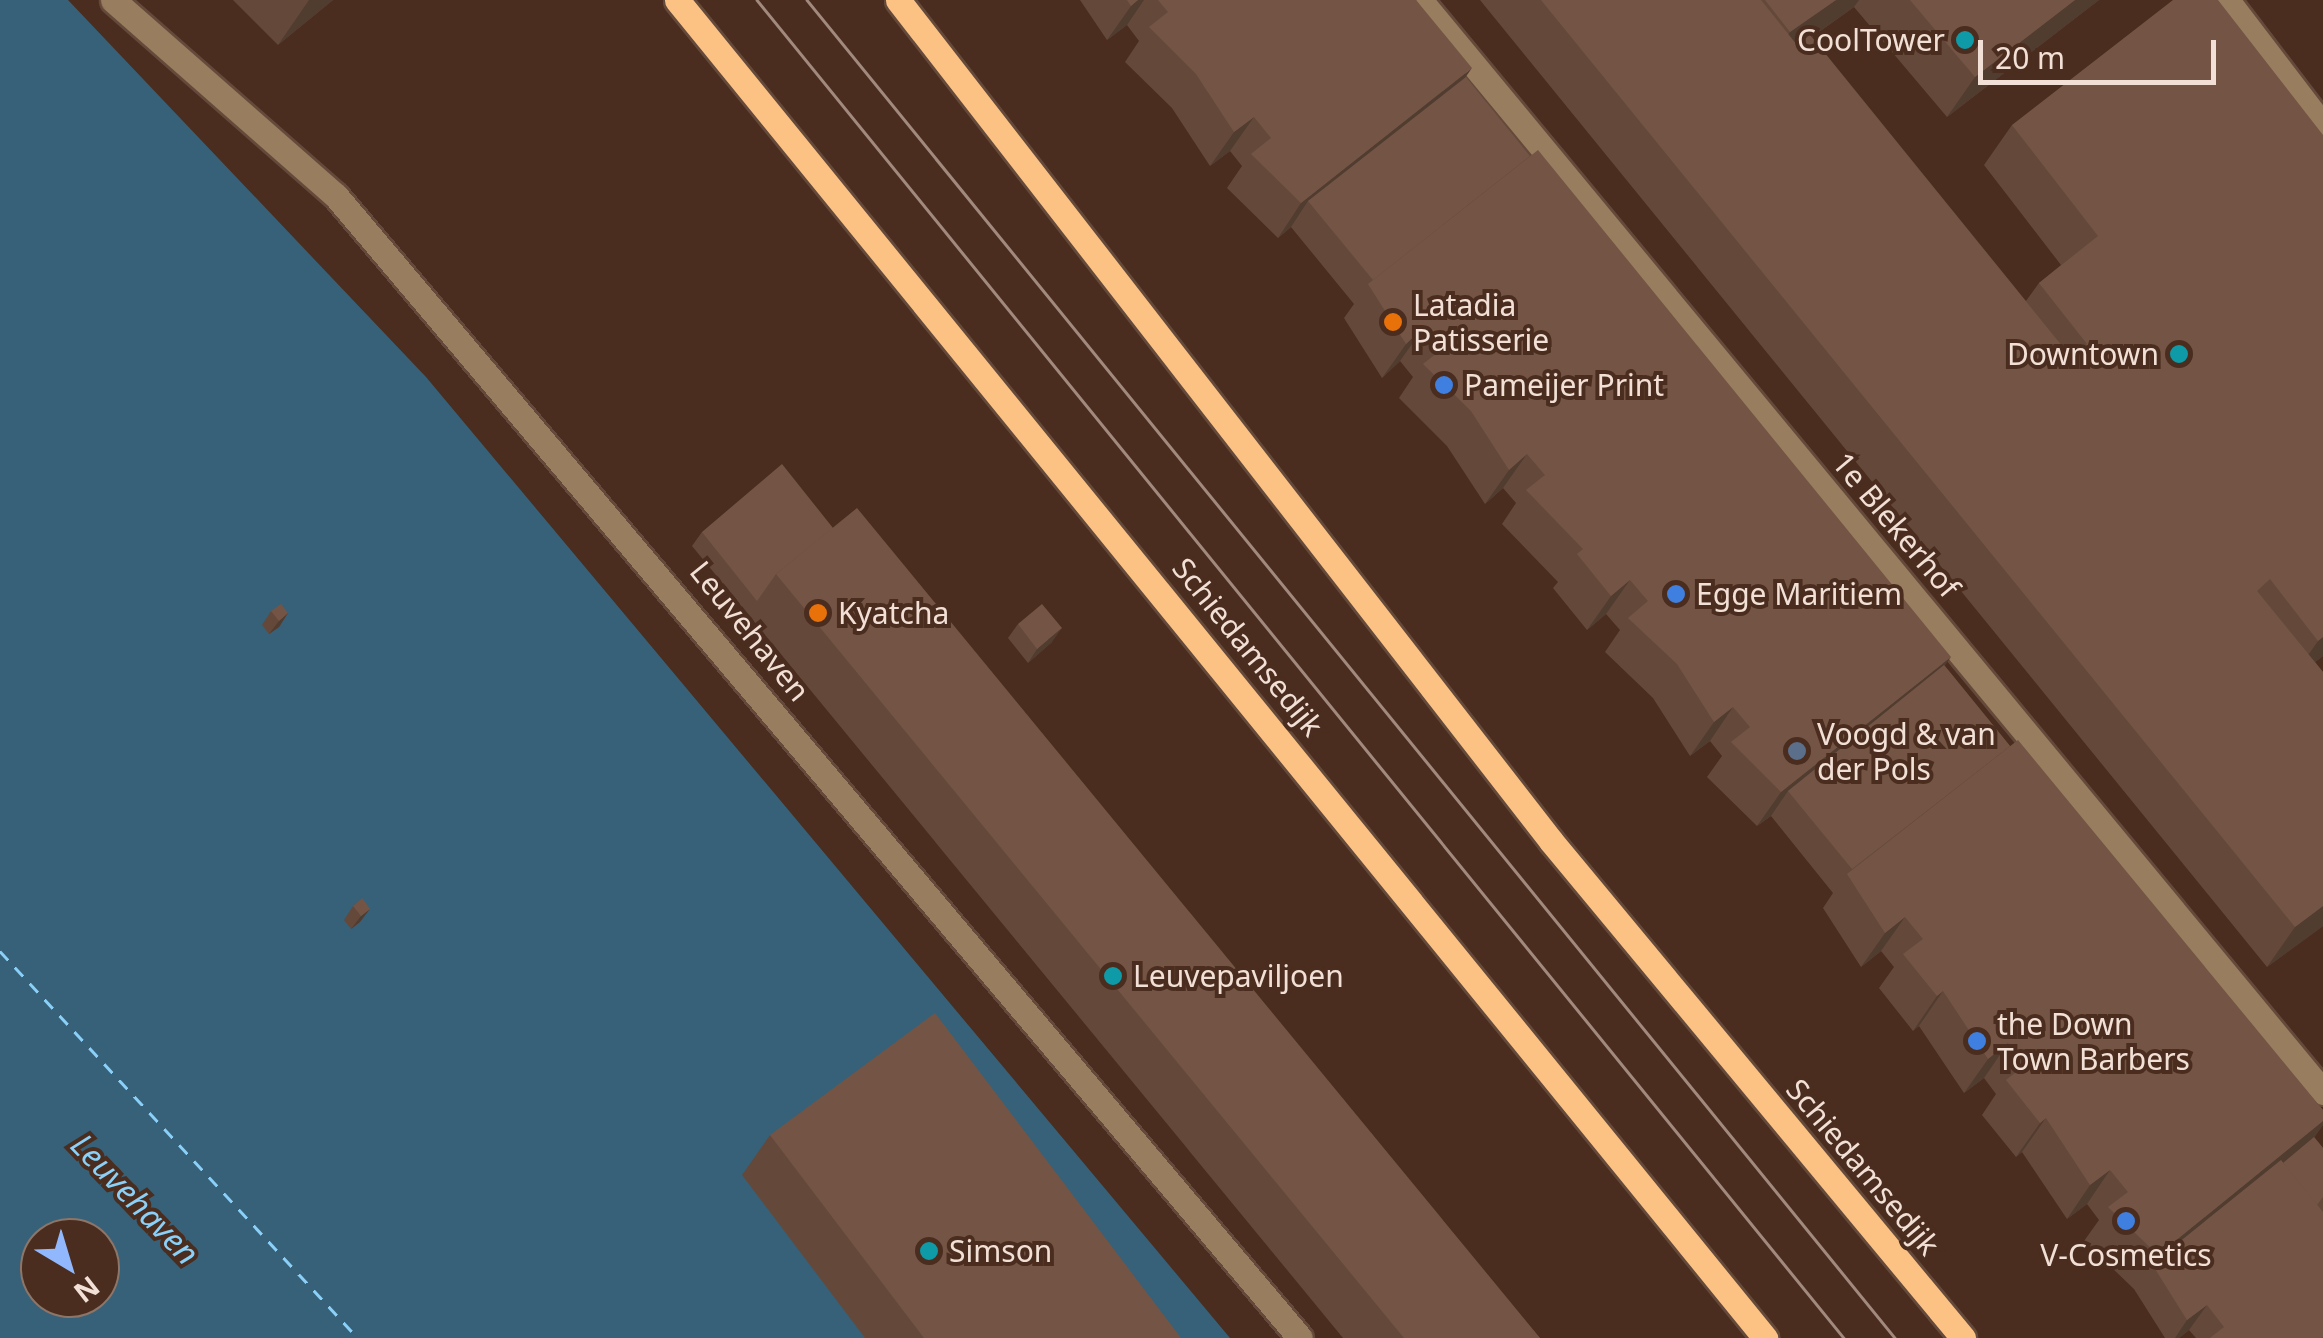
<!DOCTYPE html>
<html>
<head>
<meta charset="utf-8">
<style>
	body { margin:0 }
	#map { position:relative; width:2323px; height:1338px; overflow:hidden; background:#4a2d1e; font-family:"Noto Sans",sans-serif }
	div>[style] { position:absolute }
	.water>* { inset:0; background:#376178 }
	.ferry>* { height:2.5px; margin-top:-1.25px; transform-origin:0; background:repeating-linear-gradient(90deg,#8ad0f8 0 12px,transparent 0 22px) }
	.roads { filter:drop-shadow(2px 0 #654a3b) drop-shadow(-2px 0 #654a3b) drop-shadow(0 2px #654a3b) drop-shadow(0 -2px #654a3b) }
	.minor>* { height:25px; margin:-12.5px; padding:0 12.5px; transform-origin:12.5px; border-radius:12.5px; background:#987d5f }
	.major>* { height:25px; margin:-12.5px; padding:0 12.5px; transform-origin:12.5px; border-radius:12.5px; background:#fbc284 }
	.tram>* { height:2.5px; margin:-1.25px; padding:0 1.25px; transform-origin:1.25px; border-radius:1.25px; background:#a1897d }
	.wall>* { inset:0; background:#64493b }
	.shaded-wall>* { inset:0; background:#513c30 }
	.building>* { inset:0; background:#745545 }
	.dots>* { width:28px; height:28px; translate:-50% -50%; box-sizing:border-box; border:5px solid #4a2d1e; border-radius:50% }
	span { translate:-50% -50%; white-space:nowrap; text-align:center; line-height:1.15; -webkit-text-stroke:8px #4a2d1e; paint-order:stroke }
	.poi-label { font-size:30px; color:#f2e0d6 }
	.right { translate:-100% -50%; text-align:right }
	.left { translate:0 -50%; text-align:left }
	.street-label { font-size:30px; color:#f2e0d6 }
	.water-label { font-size:32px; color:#8ad0f8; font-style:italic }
	.north { position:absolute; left:20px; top:1218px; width:100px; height:100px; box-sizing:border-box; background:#4a2d1e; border:2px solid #8d7568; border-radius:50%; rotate:142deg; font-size:28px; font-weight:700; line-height:40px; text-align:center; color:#f2e0d6 }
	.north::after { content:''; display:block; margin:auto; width:35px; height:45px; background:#91b8fd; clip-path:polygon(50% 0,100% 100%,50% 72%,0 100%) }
	.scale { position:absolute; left:1978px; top:40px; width:238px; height:45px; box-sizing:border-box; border:5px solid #f2e0d6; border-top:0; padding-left:12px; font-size:30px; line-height:35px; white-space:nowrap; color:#f2e0d6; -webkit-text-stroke:8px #4a2d1e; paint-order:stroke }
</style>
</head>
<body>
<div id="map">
	<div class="water">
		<i style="clip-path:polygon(evenodd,0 0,68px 0,426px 377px,1230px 1338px,0 1338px,0 0,40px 1238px,100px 1238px,100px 1298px,40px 1298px,40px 1238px)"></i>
	</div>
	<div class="ferry">
		<i style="left:0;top:951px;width:527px;rotate:47.23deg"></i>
	</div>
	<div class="roads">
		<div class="minor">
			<i style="left:113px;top:0;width:297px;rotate:41.3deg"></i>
			<i style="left:336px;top:196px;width:1494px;rotate:49.83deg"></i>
			<i style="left:1420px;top:0;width:1417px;rotate:50.41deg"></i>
			<i style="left:2227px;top:0;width:158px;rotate:52.7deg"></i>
		</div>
		<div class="major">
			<i style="left:677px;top:0;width:1725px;rotate:50.88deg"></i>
			<i style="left:898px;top:0;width:1065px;rotate:52.17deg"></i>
			<i style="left:1551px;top:841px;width:646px;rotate:50.34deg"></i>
		</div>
	</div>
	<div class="tram">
		<i style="left:757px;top:0;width:1724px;rotate:50.91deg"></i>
		<i style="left:807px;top:0;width:1725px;rotate:50.88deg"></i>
	</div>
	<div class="wall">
		<i style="clip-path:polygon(233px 0,333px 0,278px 45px)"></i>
		<i style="clip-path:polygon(1080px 0,1416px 0,1466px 77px,2010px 746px,2323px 1110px,2323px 1125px,2314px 1137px,2323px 1148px,2323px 1338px,2196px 1338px,2189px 1330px,2179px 1338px,2165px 1338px,2134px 1289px,2084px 1241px,2099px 1220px,2087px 1204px,2067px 1219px,2022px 1152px,2016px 1157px,1982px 1115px,1996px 1094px,1984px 1078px,1964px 1093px,1919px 1026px,1913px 1031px,1879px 988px,1894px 967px,1881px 951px,1861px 967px,1823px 908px,1833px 893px,1771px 816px,1757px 826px,1707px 777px,1722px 756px,1710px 741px,1690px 756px,1653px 698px,1605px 652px,1620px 630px,1606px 614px,1587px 630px,1553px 588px,1558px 582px,1502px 524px,1516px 503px,1503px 488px,1485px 504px,1447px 446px,1399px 398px,1413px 377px,1400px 361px,1382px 378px,1344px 318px,1354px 304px,1291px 227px,1278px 238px,1227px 188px,1242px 166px,1230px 151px,1210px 166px,1172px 108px,1125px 62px,1139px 41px,1127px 25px,1107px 40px)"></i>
		<i style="clip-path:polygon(1480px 0,2099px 0,1947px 117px,1854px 7px,1812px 37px,2026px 301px,2039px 283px,2061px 265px,1984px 165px,2012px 125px,2323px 135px,2323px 656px,2315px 662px,2323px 672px,2323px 926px,2267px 967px)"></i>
		<i style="clip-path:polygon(833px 528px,1540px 1338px,1343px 1338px,692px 546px,702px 532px)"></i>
		<i style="clip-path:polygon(271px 611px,288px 613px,279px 627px,269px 634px,262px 625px)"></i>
		<i style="clip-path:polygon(1018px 624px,1052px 642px,1028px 663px,1008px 638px)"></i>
		<i style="clip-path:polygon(362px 898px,360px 922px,351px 929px,344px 920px,353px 906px)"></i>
		<i style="clip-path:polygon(770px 1135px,1181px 1338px,865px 1338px,742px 1175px)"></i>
	</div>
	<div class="shaded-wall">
		<i style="clip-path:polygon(309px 0,333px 0,278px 45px)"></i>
		<i style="clip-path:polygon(1138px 0,1144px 0,1127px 25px,1107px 40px,1131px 6px)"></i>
		<i style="clip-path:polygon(1836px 0,1859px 0,1854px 7px,1762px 72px,1790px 32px)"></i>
		<i style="clip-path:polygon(2075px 0,2099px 0,1947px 117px,1975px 77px)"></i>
		<i style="clip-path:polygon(1472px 68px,1448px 102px,1308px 201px,1291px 227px,1278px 238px,1301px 203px)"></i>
		<i style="clip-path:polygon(1254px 117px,1230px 151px,1210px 166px,1234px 132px)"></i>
		<i style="clip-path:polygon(1424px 327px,1400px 361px,1382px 378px,1406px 344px)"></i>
		<i style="clip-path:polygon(1527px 454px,1503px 488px,1485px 504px,1509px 470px)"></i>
		<i style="clip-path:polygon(1630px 580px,1606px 614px,1587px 630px,1611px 596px)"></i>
		<i style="clip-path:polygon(288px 613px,279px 627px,269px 634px,279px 621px)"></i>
		<i style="clip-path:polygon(1062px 628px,1052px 642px,1028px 663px,1037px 649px)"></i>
		<i style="clip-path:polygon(2323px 637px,2323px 656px,2290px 681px,2318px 641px)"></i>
		<i style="clip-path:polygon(1951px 657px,1927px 691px,1788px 791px,1771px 816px,1757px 826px,1781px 792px)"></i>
		<i style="clip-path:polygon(1733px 707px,1710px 741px,1690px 756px,1714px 722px)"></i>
		<i style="clip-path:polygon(2323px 906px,2323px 926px,2267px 967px,2295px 927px)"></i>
		<i style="clip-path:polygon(370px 909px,360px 922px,351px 929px,361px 916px)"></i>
		<i style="clip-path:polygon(1905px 917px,1881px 951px,1861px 967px,1885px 933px)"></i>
		<i style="clip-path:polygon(1943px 991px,1919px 1026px,1913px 1031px,1937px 996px)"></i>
		<i style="clip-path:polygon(2008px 1043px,1984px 1078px,1964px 1093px,1988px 1059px)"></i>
		<i style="clip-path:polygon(2046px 1118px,2022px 1152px,2016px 1157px,2040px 1123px)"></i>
		<i style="clip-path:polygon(2323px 1121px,2323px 1125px,2305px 1151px,2152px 1264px,2158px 1255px)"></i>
		<i style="clip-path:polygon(2110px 1170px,2087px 1204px,2067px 1219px,2090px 1185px)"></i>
		<i style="clip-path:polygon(2207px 1305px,2189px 1330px,2179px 1338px,2175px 1338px,2187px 1320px)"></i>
	</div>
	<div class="building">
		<i style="clip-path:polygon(1127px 0,1138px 0,1131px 6px)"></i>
		<i style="clip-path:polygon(1158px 0,1416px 0,1472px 68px,1301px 203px,1251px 154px,1271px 138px,1254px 117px,1234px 132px,1196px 74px,1149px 27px,1168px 12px)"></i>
		<i style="clip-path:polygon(1541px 0,1761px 0,1797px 45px,1810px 35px,2071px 357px,2087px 344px,2039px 283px,2098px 236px,2012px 125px,2173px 0,2218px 0,2323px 135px,2323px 637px,2318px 641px,2270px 579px,2257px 591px,2323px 672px,2323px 906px,2295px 927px)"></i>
		<i style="clip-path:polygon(1765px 0,1836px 0,1790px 32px)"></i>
		<i style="clip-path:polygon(1910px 0,2075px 0,1975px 77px)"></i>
		<i style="clip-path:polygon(1466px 77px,1530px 156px,1373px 280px,1308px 201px)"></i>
		<i style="clip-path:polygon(1538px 150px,1951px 657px,1781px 792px,1731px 742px,1750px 727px,1733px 707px,1714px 722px,1677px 664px,1628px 618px,1648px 601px,1630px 580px,1611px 596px,1577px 554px,1583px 549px,1526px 490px,1545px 475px,1527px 454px,1509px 470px,1471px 411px,1423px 364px,1442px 349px,1424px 327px,1406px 344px,1368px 284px)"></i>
		<i style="clip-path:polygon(782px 464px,833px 528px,776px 574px,757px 601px,702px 532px)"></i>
		<i style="clip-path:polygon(857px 508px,1540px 1338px,1404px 1338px,776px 574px)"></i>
		<i style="clip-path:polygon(281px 604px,288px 613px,279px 621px,271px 611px)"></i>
		<i style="clip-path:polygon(1042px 604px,1062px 628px,1037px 649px,1018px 624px)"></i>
		<i style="clip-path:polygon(1944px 665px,2010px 746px,1852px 869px,1788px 791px)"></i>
		<i style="clip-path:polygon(2018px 740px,2323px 1110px,2323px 1121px,2158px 1255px,2108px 1207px,2128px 1192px,2110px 1170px,2090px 1185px,2046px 1118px,2040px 1123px,2006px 1080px,2025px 1065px,2008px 1043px,1988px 1059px,1943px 991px,1937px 996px,1903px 954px,1923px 939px,1905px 917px,1885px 933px,1847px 874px)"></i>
		<i style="clip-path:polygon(362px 898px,370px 909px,361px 916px,353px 906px)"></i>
		<i style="clip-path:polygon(935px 1013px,1181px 1338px,924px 1338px,770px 1135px)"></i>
		<i style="clip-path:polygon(2314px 1137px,2323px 1148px,2323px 1197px,2317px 1205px,2283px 1163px)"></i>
		<i style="clip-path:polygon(2281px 1160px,2323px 1212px,2323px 1337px,2321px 1338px,2210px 1338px,2224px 1327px,2207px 1305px,2187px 1320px,2152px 1264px)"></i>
	</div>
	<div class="dots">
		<i style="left:1965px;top:40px;background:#0f9aa8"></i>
		<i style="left:1393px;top:322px;background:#e8710a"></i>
		<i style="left:2179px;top:354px;background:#0f9aa8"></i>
		<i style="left:1444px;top:385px;background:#3f7fe0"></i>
		<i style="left:1676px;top:594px;background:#3f7fe0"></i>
		<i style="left:818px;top:613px;background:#e8710a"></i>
		<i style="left:1797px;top:751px;background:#5c6f8a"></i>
		<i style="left:1113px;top:976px;background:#0f9aa8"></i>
		<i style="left:1977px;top:1041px;background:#3f7fe0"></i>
		<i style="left:2126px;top:1221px;background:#3f7fe0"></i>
		<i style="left:929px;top:1251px;background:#0f9aa8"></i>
	</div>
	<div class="poi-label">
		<span class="right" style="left:1945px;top:40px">CoolTower</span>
		<span class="left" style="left:1413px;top:322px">Latadia<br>Patisserie</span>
		<span class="right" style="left:2159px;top:354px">Downtown</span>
		<span class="left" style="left:1464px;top:385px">Pameijer Print</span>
		<span class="left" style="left:1696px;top:594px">Egge Maritiem</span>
		<span class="left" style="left:838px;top:613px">Kyatcha</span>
		<span class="left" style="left:1817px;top:751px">Voogd &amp; van<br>der Pols</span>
		<span class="left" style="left:1133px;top:976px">Leuvepaviljoen</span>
		<span class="left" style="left:1997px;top:1041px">the Down<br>Town Barbers</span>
		<span class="left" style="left:949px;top:1251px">Simson</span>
		<span style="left:2126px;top:1255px">V-Cosmetics</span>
	</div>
	<div class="street-label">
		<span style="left:1896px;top:525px;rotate:50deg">1e Blekerhof</span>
		<span style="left:750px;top:631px;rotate:51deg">Leuvehaven</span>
		<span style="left:1248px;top:647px;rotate:51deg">Schiedamsedijk</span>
		<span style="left:1863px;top:1167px;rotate:50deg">Schiedamsedijk</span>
	</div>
	<div class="water-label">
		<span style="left:135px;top:1199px;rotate:46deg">Leuvehaven</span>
	</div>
	<div class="north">N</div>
	<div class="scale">20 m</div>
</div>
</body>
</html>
